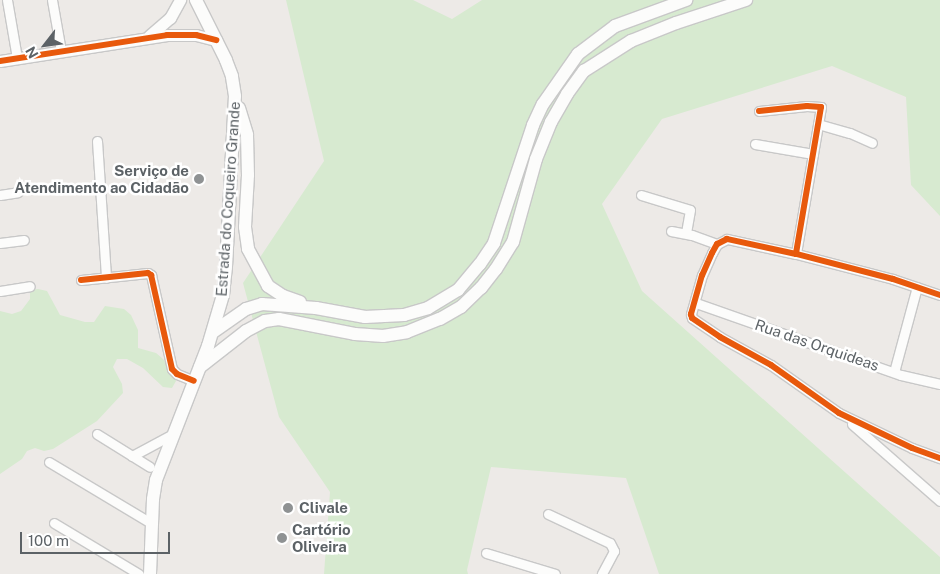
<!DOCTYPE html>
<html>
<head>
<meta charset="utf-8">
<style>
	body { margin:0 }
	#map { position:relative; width:940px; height:574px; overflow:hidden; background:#edeae7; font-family:"Public Sans",sans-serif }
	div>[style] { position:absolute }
	.green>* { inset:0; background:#d7ead0 }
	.roads { filter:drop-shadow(1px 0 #c8c8c8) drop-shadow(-1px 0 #c8c8c8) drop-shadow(0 1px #c8c8c8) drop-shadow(0 -1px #c8c8c8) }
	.minor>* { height:9px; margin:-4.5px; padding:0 4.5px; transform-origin:4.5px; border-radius:4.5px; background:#fcfcfb }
	.tertiary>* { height:11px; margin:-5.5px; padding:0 5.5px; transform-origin:5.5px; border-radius:5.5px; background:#fcfcfb }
	.secondary>* { height:12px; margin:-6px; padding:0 6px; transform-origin:6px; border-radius:6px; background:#fcfcfb }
	.cycleway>* { height:6px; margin:-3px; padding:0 3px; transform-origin:3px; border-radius:3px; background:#e8590c }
	.dots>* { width:14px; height:14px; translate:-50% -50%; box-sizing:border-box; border:2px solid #fff; border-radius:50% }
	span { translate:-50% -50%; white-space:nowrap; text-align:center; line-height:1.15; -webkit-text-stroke:5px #fff; paint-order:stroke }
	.poi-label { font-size:15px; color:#5c6266; font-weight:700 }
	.right { translate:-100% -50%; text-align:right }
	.left { translate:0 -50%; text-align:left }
	.street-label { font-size:15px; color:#5c6266 }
	.north { position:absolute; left:20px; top:20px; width:50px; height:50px; -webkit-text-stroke:4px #fff; paint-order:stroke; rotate:240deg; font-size:14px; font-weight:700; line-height:20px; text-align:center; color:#5c6266 }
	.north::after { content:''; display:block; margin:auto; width:18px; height:22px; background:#5c6266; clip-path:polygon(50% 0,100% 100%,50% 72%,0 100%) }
	.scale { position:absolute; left:20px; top:532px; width:150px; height:22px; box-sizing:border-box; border:2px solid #5c6266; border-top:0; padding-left:6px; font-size:15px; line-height:18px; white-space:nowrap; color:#5c6266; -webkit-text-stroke:4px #fff; paint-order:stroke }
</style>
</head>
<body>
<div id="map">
	<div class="green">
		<i style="clip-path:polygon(286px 0,413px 0,452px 19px,482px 0,940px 0,940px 216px,911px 185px,906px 97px,832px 66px,662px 119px,602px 204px,642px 291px,940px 557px,940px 574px,659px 574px,626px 478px,491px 467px,467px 570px,468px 574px,324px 574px,330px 492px,279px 417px,243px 283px,324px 161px)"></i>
		<i style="clip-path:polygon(38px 289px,47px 291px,60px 315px,85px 322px,94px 322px,105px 306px,124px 309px,131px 315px,138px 330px,138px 348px,156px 353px,162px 358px,174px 372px,176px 381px,172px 388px,163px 387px,143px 368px,127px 359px,117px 359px,113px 367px,122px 384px,123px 393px,97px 421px,53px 449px,44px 451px,35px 448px,27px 451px,22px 459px,0 474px,0 311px,12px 314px,21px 311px,30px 299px,30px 290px)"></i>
	</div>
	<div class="roads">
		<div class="minor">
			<i style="left:7px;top:0;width:59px;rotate:80.2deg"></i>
			<i style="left:52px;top:0;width:52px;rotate:80deg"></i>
			<i style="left:759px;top:111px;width:48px;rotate:-5.9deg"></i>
			<i style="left:807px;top:106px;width:14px;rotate:4deg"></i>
			<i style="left:821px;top:107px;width:149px;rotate:99.7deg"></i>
			<i style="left:818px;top:124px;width:33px;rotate:16deg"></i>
			<i style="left:850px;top:133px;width:24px;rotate:24deg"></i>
			<i style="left:97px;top:141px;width:137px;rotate:86.2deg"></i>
			<i style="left:755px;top:144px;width:59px;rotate:9.8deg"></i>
			<i style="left:0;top:195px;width:18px;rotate:-9deg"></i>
			<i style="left:641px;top:195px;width:51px;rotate:17deg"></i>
			<i style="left:690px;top:210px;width:23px;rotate:100deg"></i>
			<i style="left:671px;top:231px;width:21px;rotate:11deg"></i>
			<i style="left:692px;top:235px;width:27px;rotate:20deg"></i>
			<i style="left:0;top:243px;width:24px;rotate:-7deg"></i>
			<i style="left:81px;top:280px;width:67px;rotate:-6deg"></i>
			<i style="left:148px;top:273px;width:4px;rotate:34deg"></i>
			<i style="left:151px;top:275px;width:96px;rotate:77.4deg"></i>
			<i style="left:172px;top:369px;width:7px;rotate:45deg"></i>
			<i style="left:177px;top:374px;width:18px;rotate:22deg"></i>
			<i style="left:0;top:291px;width:30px;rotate:-9deg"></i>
			<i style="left:940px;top:295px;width:50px;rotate:-161.2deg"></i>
			<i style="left:893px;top:279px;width:100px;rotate:-165.5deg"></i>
			<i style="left:796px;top:254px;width:71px;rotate:-167.7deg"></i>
			<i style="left:727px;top:239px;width:11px;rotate:153deg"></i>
			<i style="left:717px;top:244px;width:10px;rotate:119deg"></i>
			<i style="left:712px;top:253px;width:24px;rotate:114deg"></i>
			<i style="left:702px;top:275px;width:41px;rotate:105.8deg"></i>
			<i style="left:691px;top:314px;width:4px;rotate:76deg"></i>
			<i style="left:692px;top:318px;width:34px;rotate:34deg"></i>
			<i style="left:720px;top:337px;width:58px;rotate:28.8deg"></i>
			<i style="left:771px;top:365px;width:83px;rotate:35.2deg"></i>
			<i style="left:839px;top:413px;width:81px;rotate:25.6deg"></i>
			<i style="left:912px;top:448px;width:30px;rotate:20deg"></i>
			<i style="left:696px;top:303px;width:217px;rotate:19.4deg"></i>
			<i style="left:901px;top:375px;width:40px;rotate:13deg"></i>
			<i style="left:894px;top:372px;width:88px;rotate:-74.9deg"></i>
			<i style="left:852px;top:424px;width:117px;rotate:41.2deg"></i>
			<i style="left:97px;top:434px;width:62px;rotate:31.9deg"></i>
			<i style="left:132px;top:456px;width:47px;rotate:-28.2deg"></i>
			<i style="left:49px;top:462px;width:119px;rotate:30.9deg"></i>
			<i style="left:548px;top:514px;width:68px;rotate:25.1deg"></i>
			<i style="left:610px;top:543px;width:9px;rotate:63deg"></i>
			<i style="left:614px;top:551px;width:26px;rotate:118deg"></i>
			<i style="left:54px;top:523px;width:99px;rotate:31deg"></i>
			<i style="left:486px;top:553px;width:72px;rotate:16.9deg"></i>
		</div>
		<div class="tertiary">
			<i style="left:149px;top:36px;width:28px;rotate:-41deg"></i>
			<i style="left:170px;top:18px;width:21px;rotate:-61deg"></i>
			<i style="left:0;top:61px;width:169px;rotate:-8.8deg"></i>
			<i style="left:167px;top:35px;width:29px"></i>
			<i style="left:196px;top:35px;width:21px;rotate:14deg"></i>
		</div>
		<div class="secondary">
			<i style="left:239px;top:108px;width:28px;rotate:73deg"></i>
			<i style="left:247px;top:135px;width:40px;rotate:88.6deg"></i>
			<i style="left:248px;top:175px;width:52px;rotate:93.3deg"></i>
			<i style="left:245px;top:227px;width:22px;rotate:82deg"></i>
			<i style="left:248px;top:249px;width:42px;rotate:61.6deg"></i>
			<i style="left:268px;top:286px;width:18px;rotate:34deg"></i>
			<i style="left:283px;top:296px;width:18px;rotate:19deg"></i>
			<i style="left:213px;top:332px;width:40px;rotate:-34.9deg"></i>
			<i style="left:246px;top:309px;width:17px;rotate:-17deg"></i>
			<i style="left:262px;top:304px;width:54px;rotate:4.2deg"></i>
			<i style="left:316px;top:308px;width:50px;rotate:10.4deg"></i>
			<i style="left:365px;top:317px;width:39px;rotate:-3deg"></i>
			<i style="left:404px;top:315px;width:25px;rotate:-16deg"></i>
			<i style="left:428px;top:308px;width:35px;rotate:-31deg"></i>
			<i style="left:458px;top:290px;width:34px;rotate:-50deg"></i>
			<i style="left:480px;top:264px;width:25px;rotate:-56deg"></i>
			<i style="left:494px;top:243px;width:124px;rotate:-71.7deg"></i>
			<i style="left:533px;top:125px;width:23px;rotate:-65deg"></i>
			<i style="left:543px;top:104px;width:61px;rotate:-55deg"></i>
			<i style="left:578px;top:54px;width:46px;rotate:-37.1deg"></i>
			<i style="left:615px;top:26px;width:76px;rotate:-20.1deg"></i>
			<i style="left:200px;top:367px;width:58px;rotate:-38deg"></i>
			<i style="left:246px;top:331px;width:21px;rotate:-28deg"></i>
			<i style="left:265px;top:321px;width:14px;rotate:-8deg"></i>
			<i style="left:279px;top:319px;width:77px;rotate:11.2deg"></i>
			<i style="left:355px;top:334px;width:28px;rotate:4deg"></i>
			<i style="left:383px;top:336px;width:24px;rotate:-9deg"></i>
			<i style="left:407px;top:332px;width:35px;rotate:-22deg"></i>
			<i style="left:440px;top:319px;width:24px;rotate:-30deg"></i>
			<i style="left:461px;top:307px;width:28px;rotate:-44deg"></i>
			<i style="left:481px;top:288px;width:24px;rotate:-52deg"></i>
			<i style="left:496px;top:269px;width:32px;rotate:-58deg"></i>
			<i style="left:513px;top:242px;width:86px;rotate:-74.5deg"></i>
			<i style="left:536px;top:159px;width:40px;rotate:-68deg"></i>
			<i style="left:551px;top:122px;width:32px;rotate:-60deg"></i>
			<i style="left:567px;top:94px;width:29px;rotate:-54deg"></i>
			<i style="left:584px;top:71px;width:56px;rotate:-32.6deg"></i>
			<i style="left:631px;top:41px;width:48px;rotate:-21.8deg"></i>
			<i style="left:676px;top:23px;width:74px;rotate:-18.2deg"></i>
			<i style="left:150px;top:574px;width:75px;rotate:-87.7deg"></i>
			<i style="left:153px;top:499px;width:19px;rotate:-81deg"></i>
			<i style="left:156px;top:480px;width:144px;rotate:-68.8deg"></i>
			<i style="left:208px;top:346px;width:53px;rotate:-73.6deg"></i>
			<i style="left:223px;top:295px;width:28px;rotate:-84deg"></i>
			<i style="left:226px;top:267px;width:171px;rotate:-87deg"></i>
			<i style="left:235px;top:96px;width:20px;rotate:-99deg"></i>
			<i style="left:232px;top:76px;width:17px;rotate:-111deg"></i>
			<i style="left:226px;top:60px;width:67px;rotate:-116.6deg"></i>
		</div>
	</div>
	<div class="cycleway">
		<i style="left:0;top:61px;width:169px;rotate:-8.8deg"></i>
		<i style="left:167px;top:35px;width:29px"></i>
		<i style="left:196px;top:35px;width:21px;rotate:14deg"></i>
		<i style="left:759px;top:111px;width:48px;rotate:-5.9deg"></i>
		<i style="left:807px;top:106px;width:14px;rotate:4deg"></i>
		<i style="left:821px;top:107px;width:149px;rotate:99.7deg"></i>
		<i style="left:81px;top:280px;width:67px;rotate:-6deg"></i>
		<i style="left:148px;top:273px;width:4px;rotate:34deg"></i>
		<i style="left:151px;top:275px;width:96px;rotate:77.4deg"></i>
		<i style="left:172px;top:369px;width:7px;rotate:45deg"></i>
		<i style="left:177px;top:374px;width:18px;rotate:22deg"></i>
		<i style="left:940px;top:295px;width:50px;rotate:-161.2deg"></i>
		<i style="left:893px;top:279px;width:100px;rotate:-165.5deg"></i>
		<i style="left:796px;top:254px;width:71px;rotate:-167.7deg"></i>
		<i style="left:727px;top:239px;width:11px;rotate:153deg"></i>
		<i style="left:717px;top:244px;width:10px;rotate:119deg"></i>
		<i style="left:712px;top:253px;width:24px;rotate:114deg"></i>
		<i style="left:702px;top:275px;width:41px;rotate:105.8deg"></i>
		<i style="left:691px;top:314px;width:4px;rotate:76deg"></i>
		<i style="left:692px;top:318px;width:34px;rotate:34deg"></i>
		<i style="left:720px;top:337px;width:58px;rotate:28.8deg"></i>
		<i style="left:771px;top:365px;width:83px;rotate:35.2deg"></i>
		<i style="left:839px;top:413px;width:81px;rotate:25.6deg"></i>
		<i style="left:912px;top:448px;width:30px;rotate:20deg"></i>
	</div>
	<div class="dots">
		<i style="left:199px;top:179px;background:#8f9293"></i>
		<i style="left:288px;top:508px;background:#8f9293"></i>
		<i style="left:282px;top:538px;background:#8f9293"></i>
	</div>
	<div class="poi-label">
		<span class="right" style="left:189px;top:179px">Serviço de<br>Atendimento ao Cidadão</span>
		<span class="left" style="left:299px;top:508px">Clivale</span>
		<span class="left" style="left:292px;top:538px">Cartório<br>Oliveira</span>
	</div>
	<div class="street-label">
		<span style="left:228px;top:199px;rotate:-86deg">Estrada do Coqueiro Grande</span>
		<span style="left:817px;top:345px;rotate:19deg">Rua das Orquideas</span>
	</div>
	<div class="north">N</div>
	<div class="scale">100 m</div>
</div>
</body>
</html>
